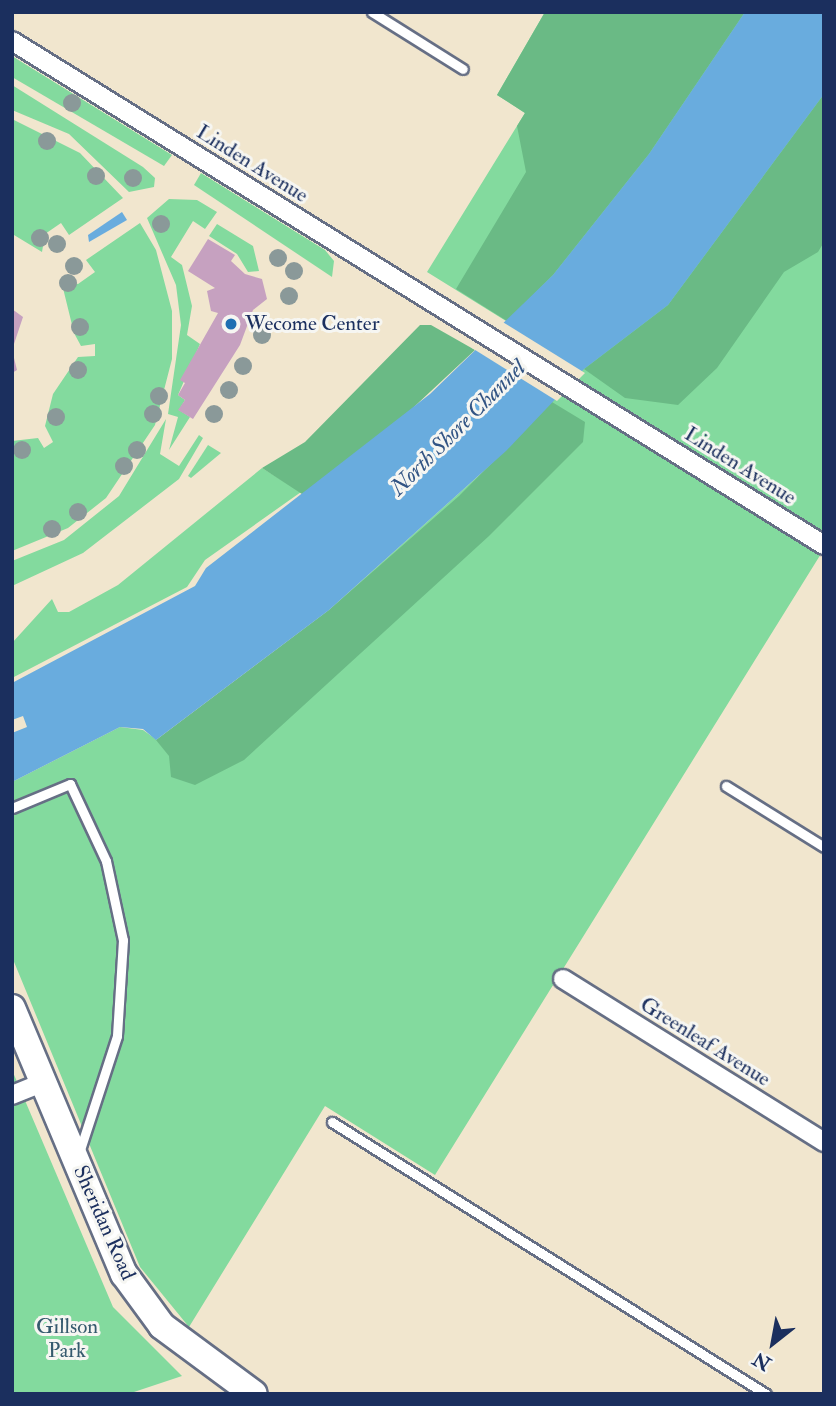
<!DOCTYPE html>
<html>
<head>
<meta charset="utf-8">
<style>
	body { margin:0 }
	#map { position:relative; width:836px; height:1406px; overflow:hidden; background:#f1e6ce; font-family:"IM FELL Double Pica",serif }
	div>[style] { position:absolute }
	.green>* { inset:0; background:#83da9e }
	.forest>* { inset:0; background:#6aba85 }
	.water>* { inset:0; background:#69acde }
	.pier>* { inset:0; background:#f1e6ce }
	.building>* { inset:0; background:#c6a1c0 }
	.roads { filter:drop-shadow(2px 0 #666f85) drop-shadow(-2px 0 #666f85) drop-shadow(0 2px #666f85) drop-shadow(0 -2px #666f85) }
	.lane>* { height:9px; margin:-4.5px; padding:0 4.5px; transform-origin:4.5px; border-radius:4.5px; background:#fff }
	.street>* { height:18px; margin:-9px; padding:0 9px; transform-origin:9px; border-radius:9px; background:#fff }
	.secondary>* { height:26px; margin:-13px; padding:0 13px; transform-origin:13px; border-radius:13px; background:#fff }
	.trees>* { width:18px; height:18px; margin:-9px; border-radius:50%; background:#8a9999 }
	.dots>* { width:19px; height:19px; translate:-50% -50%; box-sizing:border-box; border:4px solid #f6f6f2; border-radius:50% }
	span { translate:-50% -50%; white-space:nowrap; text-align:center; line-height:1.15; -webkit-text-stroke:6px #f6f6f2; paint-order:stroke }
	.street-label { font-size:21px; color:#1b2f5e }
	.poi-label { font-size:21px; color:#1b2f5e }
	.left { translate:0 -50%; text-align:left }
	.park-label { font-size:21px; color:#355a6e }
	.water-label { font-size:23px; color:#325484; font-style:italic }
	.frame { position:absolute; inset:0; border:14px solid #1b2f5e; pointer-events:none }
	.north { position:absolute; left:738px; top:1308px; width:70px; height:70px; -webkit-text-stroke:5px #f6f6f2; paint-order:stroke; rotate:211deg; font-size:19px; font-weight:700; line-height:28px; text-align:center; color:#1b2f5e }
	.north::after { content:''; display:block; margin:auto; width:24px; height:32px; background:#1b2f5e; clip-path:polygon(50% 0,100% 100%,50% 72%,0 100%) }
</style>
</head>
<body>
<div id="map">
	<div class="green">
		<i style="clip-path:polygon(545px 12px,824px 12px,824px 549px,435px 1175px,325px 1106px,189px 1327px,140px 1267px,12px 957px,12px 782px,120px 727px,143px 730px,157px 740px,329px 610px,506px 451px,583px 369px,427px 272px,525px 113px,497px 95px)"></i>
		<i style="clip-path:polygon(12px 56px,172px 155px,164px 166px,12px 77px)"></i>
		<i style="clip-path:polygon(12px 85px,143px 167px,155px 178px,154px 187px,129px 192px,69px 134px,12px 110px)"></i>
		<i style="clip-path:polygon(12px 119px,80px 153px,123px 198px,69px 235px,61px 223px,45px 234px,42px 252px,14px 235px)"></i>
		<i style="clip-path:polygon(201px 173px,325px 250px,334px 261px,332px 277px,194px 185px)"></i>
		<i style="clip-path:polygon(169px 199px,197px 200px,217px 212px,205px 229px,193px 221px,171px 257px,182px 265px,192px 306px,187px 335px,200px 344px,178px 395px,185px 400px,179px 410px,190px 417px,169px 450px,178px 417px,168px 414px,181px 325px,176px 285px,147px 218px)"></i>
		<i style="clip-path:polygon(140px 223px,156px 250px,172px 311px,172px 359px,155px 425px,106px 498px,68px 528px,12px 551px,12px 441px,38px 438px,44px 448px,53px 442px,45px 426px,53px 394px,78px 357px,95px 356px,95px 344px,81px 346px,74px 333px,61px 280px,78px 284px,95px 272px,86px 260px)"></i>
		<i style="clip-path:polygon(217px 224px,253px 246px,259px 271px,248px 272px,237px 254px,209px 236px)"></i>
		<i style="clip-path:polygon(166px 419px,160px 454px,179px 466px,199px 435px,203px 438px,179px 479px,83px 553px,12px 586px,12px 561px,64px 540px,119px 496px)"></i>
		<i style="clip-path:polygon(208px 445px,221px 453px,191px 478px,188px 476px)"></i>
		<i style="clip-path:polygon(262px 468px,301px 492px,205px 560px,187px 587px,12px 678px,12px 643px,52px 599px,58px 612px,69px 612px,118px 585px)"></i>
		<i style="clip-path:polygon(12px 1070px,113px 1307px,182px 1376px,128px 1394px,12px 1394px)"></i>
	</div>
	<div class="forest">
		<i style="clip-path:polygon(545px 12px,745px 12px,649px 154px,553px 275px,507px 321px,456px 289px,526px 172px,517px 126px,525px 113px,497px 95px)"></i>
		<i style="clip-path:polygon(824px 94px,824px 242px,818px 252px,784px 272px,717px 368px,678px 405px,625px 398px,584px 369px,668px 305px)"></i>
		<i style="clip-path:polygon(420px 325px,431px 325px,475px 350px,386px 433px,305px 496px,262px 468px,305px 442px)"></i>
		<i style="clip-path:polygon(552px 402px,585px 422px,583px 442px,489px 536px,244px 760px,195px 785px,171px 777px,169px 756px,156px 740px,329px 610px,459px 496px)"></i>
	</div>
	<div class="water">
		<i style="clip-path:polygon(745px 12px,824px 12px,824px 94px,668px 305px,584px 369px,506px 451px,329px 610px,156px 740px,143px 729px,120px 727px,12px 782px,12px 733px,27px 727px,23px 716px,12px 720px,12px 683px,195px 586px,206px 568px,430px 394px,553px 275px,649px 154px)"></i>
		<i style="clip-path:polygon(122px 212px,127px 220px,89px 242px,88px 235px)"></i>
	</div>
	<div class="pier">
		<i style="clip-path:polygon(501px 321px,585px 373px,557px 401px,472px 348px)"></i>
	</div>
	<div class="building">
		<i style="clip-path:polygon(208px 239px,235px 255px,231px 261px,245px 274px,262px 279px,267px 299px,253px 310px,240px 345px,193px 419px,178px 410px,185px 400px,178px 395px,185px 383px,180px 380px,218px 313px,211px 311px,207px 291px,215px 288px,188px 271px)"></i>
		<i style="clip-path:polygon(12px 309px,23px 317px,14px 344px,12px 344px)"></i>
		<i style="clip-path:polygon(12px 350px,17px 370px,12px 373px)"></i>
	</div>
	<div class="roads">
		<div class="lane">
			<i style="left:372px;top:12px;width:107px;rotate:32.1deg"></i>
			<i style="left:726px;top:786px;width:115px;rotate:31.9deg"></i>
			<i style="left:12px;top:808px;width:63px;rotate:-22.5deg"></i>
			<i style="left:70px;top:784px;width:85px;rotate:64.9deg"></i>
			<i style="left:106px;top:861px;width:81px;rotate:77.9deg"></i>
			<i style="left:123px;top:940px;width:96px;rotate:93.6deg"></i>
			<i style="left:117px;top:1036px;width:123px;rotate:108deg"></i>
			<i style="left:332px;top:1122px;width:512px;rotate:32.08deg"></i>
		</div>
		<div class="street">
			<i style="left:12px;top:41px;width:956px;rotate:31.83deg"></i>
			<i style="left:563px;top:979px;width:308px;rotate:32deg"></i>
			<i style="left:12px;top:1095px;width:35px;rotate:-22deg"></i>
		</div>
		<div class="secondary">
			<i style="left:12px;top:1008px;width:289px;rotate:67.2deg"></i>
			<i style="left:124px;top:1274px;width:64px;rotate:53.8deg"></i>
			<i style="left:162px;top:1326px;width:114px;rotate:36.5deg"></i>
		</div>
	</div>
	<div class="trees">
		<i style="left:72px;top:103px"></i>
		<i style="left:47px;top:141px"></i>
		<i style="left:96px;top:176px"></i>
		<i style="left:133px;top:178px"></i>
		<i style="left:161px;top:224px"></i>
		<i style="left:40px;top:238px"></i>
		<i style="left:57px;top:244px"></i>
		<i style="left:278px;top:258px"></i>
		<i style="left:74px;top:266px"></i>
		<i style="left:294px;top:271px"></i>
		<i style="left:68px;top:283px"></i>
		<i style="left:289px;top:296px"></i>
		<i style="left:80px;top:327px"></i>
		<i style="left:262px;top:335px"></i>
		<i style="left:243px;top:366px"></i>
		<i style="left:78px;top:370px"></i>
		<i style="left:229px;top:390px"></i>
		<i style="left:159px;top:396px"></i>
		<i style="left:153px;top:414px"></i>
		<i style="left:214px;top:414px"></i>
		<i style="left:56px;top:417px"></i>
		<i style="left:22px;top:450px"></i>
		<i style="left:137px;top:450px"></i>
		<i style="left:124px;top:466px"></i>
		<i style="left:78px;top:512px"></i>
		<i style="left:52px;top:529px"></i>
	</div>
	<div class="dots">
		<i style="left:231px;top:324px;background:#1f6fb2"></i>
	</div>
	<div class="street-label">
		<span style="left:252px;top:164px;rotate:32deg">Linden Avenue</span>
		<span style="left:740px;top:466px;rotate:32deg">Linden Avenue</span>
		<span style="left:705px;top:1042px;rotate:32deg">Greenleaf Avenue</span>
		<span style="left:104px;top:1223px;rotate:66deg">Sheridan Road</span>
	</div>
	<div class="poi-label">
		<span class="left" style="left:245px;top:324px">Wecome Center</span>
	</div>
	<div class="park-label">
		<span style="left:67px;top:1339px">Gillson<br>Park</span>
	</div>
	<div class="water-label">
		<span style="left:458px;top:428px;rotate:-45deg">North Shore Channel</span>
	</div>
	<div class="frame"></div>
	<div class="north">N</div>
</div>
</body>
</html>
